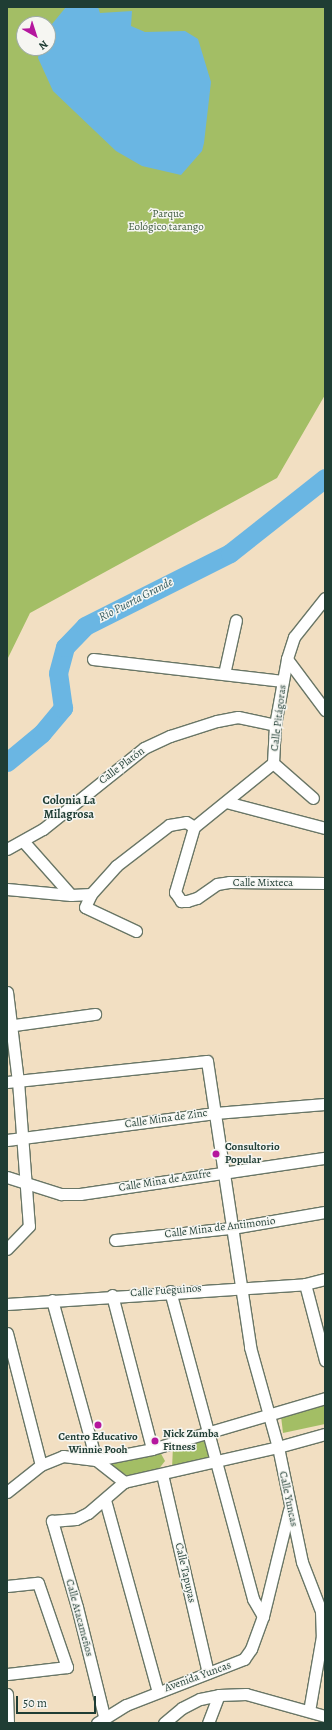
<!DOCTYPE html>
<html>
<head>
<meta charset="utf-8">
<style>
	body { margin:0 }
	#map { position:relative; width:332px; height:1730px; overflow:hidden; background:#f2dfc2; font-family:Alegreya,serif }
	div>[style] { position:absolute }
	.green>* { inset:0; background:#a3be65 }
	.water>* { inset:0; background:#6ab6e3 }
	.river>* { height:19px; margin:-9.5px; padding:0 9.5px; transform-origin:9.5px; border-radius:9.5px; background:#6ab6e3 }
	.roads { filter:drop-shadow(1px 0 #697666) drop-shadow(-1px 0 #697666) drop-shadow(0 1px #697666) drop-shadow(0 -1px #697666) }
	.minor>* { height:11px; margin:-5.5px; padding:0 5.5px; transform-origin:5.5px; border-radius:5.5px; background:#fff }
	.dots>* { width:11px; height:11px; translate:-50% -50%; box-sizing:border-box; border:2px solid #f6f6f2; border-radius:50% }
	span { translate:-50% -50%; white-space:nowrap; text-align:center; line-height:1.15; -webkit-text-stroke:3px #f6f6f2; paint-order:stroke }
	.park-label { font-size:11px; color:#405d40 }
	.street-label { font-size:11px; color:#1f3d34 }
	.poi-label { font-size:11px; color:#1f3d34; font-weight:700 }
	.left { translate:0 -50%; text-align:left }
	.water-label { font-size:12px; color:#325b60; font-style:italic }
	.neighbourhood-label { font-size:12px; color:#1f3d34; font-weight:700 }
	.frame { position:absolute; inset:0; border:8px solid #1f3d34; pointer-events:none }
	.north { position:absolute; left:16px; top:16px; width:40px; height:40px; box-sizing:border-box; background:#f6f6f2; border:1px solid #a0aca6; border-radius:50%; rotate:141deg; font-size:11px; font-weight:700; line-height:16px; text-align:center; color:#1f3d34 }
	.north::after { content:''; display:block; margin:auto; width:14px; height:18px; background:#b5179e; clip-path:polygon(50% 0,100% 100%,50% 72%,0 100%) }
	.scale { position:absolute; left:16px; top:1696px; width:80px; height:18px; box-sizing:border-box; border:2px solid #1f3d34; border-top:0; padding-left:5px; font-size:12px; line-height:14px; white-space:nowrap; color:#1f3d34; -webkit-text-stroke:3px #f6f6f2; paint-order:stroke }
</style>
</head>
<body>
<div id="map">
	<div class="green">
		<i style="clip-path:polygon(evenodd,7px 7px,325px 7px,325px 395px,277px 478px,30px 613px,7px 660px,7px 7px,24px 24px,48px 24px,48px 48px,24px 48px,24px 24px)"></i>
		<i style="clip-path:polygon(325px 1404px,325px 1424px,283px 1433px,281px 1416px)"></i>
		<i style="clip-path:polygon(207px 1436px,214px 1460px,172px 1469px,173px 1446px)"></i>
		<i style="clip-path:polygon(159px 1450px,165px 1461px,158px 1470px,130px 1477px,102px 1461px)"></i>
	</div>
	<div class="water">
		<i style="clip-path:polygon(66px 7px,98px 7px,100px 13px,132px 11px,131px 26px,145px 32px,185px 31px,198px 39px,211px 82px,204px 143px,202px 151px,181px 175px,142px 166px,116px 151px,53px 91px,38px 58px,40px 48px,48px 48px,48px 29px)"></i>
	</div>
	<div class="river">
		<i style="left:7px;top:762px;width:45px;rotate:-39.6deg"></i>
		<i style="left:42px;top:733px;width:33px;rotate:-50deg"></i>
		<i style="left:63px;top:708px;width:35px;rotate:-98deg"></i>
		<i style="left:58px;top:673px;width:27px;rotate:-75deg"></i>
		<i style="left:65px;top:647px;width:29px;rotate:-46deg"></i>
		<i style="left:85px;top:626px;width:162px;rotate:-26.7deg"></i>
		<i style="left:230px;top:553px;width:121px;rotate:-38.3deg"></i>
	</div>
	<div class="roads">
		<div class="minor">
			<i style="left:325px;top:598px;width:50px;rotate:128.5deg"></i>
			<i style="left:294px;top:637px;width:23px;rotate:108deg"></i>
			<i style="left:287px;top:659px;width:67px;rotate:100.3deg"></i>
			<i style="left:275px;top:725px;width:38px;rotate:93deg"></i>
			<i style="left:273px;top:763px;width:102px;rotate:141deg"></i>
			<i style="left:194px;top:827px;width:68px;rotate:106.3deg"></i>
			<i style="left:175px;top:892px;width:11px;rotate:56deg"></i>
			<i style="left:181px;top:901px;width:6px"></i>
			<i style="left:187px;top:901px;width:10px;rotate:-17deg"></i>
			<i style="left:197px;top:898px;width:24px;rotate:-35deg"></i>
			<i style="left:217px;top:884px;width:12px;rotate:-9deg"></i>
			<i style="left:229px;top:882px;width:96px;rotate:0.6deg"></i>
			<i style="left:93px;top:659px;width:191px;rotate:6.6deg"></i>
			<i style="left:287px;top:659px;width:64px;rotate:53.3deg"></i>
			<i style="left:224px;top:674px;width:55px;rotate:-77.5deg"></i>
			<i style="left:273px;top:763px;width:53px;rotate:41.2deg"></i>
			<i style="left:226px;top:802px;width:102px;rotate:14.7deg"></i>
			<i style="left:23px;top:841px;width:72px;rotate:48.4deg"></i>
			<i style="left:7px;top:849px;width:41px;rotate:-29.1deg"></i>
			<i style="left:43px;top:829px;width:129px;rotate:-38.7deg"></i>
			<i style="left:144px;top:748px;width:29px;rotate:-25deg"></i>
			<i style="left:170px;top:736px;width:49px;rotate:-17.7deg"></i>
			<i style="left:217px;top:721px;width:21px;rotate:-11deg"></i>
			<i style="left:238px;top:717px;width:38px;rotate:12deg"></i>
			<i style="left:7px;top:889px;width:64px;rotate:5.4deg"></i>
			<i style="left:71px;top:895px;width:20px;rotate:-3deg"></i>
			<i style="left:136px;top:931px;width:56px;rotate:-154.8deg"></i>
			<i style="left:85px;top:907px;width:14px;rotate:-65deg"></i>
			<i style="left:91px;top:894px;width:38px;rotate:-48deg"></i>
			<i style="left:116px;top:866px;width:67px;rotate:-37.7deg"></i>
			<i style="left:169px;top:825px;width:17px;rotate:-10deg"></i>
			<i style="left:186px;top:822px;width:9px;rotate:32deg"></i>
			<i style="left:7px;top:992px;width:90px;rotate:83deg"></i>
			<i style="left:18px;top:1081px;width:145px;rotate:85.7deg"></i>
			<i style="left:29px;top:1226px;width:32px;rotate:134deg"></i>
			<i style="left:7px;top:1026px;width:89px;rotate:-7.8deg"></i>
			<i style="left:7px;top:1082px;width:201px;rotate:-6deg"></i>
			<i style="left:207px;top:1061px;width:289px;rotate:81.4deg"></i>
			<i style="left:250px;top:1347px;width:104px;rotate:74.4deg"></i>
			<i style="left:278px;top:1447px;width:117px;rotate:78.2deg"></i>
			<i style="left:302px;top:1562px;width:53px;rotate:68.8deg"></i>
			<i style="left:321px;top:1611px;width:25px;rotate:88deg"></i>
			<i style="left:322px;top:1636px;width:76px;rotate:99.8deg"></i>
			<i style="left:7px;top:1140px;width:210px;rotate:-7.4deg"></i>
			<i style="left:215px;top:1113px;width:110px;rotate:-4.7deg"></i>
			<i style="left:7px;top:1177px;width:57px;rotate:17.5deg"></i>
			<i style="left:61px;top:1194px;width:19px"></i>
			<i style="left:80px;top:1194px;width:248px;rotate:-8.4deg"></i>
			<i style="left:115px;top:1240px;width:118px;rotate:-5.9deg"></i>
			<i style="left:232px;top:1228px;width:94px;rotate:-9.8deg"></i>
			<i style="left:305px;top:1284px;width:79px;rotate:75.3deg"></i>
			<i style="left:170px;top:1291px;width:319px;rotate:74.9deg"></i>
			<i style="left:253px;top:1599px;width:20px;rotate:60deg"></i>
			<i style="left:112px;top:1295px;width:159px;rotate:75.4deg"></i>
			<i style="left:52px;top:1300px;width:166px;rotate:74.6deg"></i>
			<i style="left:96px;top:1460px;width:57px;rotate:-11.1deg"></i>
			<i style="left:152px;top:1449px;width:180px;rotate:-16.4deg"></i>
			<i style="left:7px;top:1304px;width:299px;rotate:-3.8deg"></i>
			<i style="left:305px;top:1284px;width:21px;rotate:-14deg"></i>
			<i style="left:7px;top:1333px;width:136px;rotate:75.6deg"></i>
			<i style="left:162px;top:1474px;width:204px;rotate:77deg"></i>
			<i style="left:7px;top:1492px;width:43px;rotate:-38.5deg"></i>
			<i style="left:41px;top:1465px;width:24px;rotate:-22deg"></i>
			<i style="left:63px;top:1456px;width:33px;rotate:7deg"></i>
			<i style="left:96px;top:1460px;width:36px;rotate:38deg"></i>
			<i style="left:105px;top:1500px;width:199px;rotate:74.6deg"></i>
			<i style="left:7px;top:1586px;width:31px;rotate:-6deg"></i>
			<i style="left:38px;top:1583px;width:89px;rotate:71deg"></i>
			<i style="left:67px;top:1667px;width:60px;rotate:173.3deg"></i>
			<i style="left:7px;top:1694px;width:29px;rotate:88deg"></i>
			<i style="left:104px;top:1716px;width:112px;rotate:-103.9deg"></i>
			<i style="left:77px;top:1607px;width:90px;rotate:-106.2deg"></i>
			<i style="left:52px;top:1521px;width:24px;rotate:-5deg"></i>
			<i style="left:76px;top:1519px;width:13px;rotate:-27deg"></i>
			<i style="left:88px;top:1513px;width:48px;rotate:-40.7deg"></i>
			<i style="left:124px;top:1482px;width:158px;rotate:-12.8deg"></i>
			<i style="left:278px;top:1447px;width:49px;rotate:-15.5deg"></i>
			<i style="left:97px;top:1723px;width:34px;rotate:-32deg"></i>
			<i style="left:126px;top:1705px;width:127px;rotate:-21.3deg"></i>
			<i style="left:244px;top:1659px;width:12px;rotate:-55deg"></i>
			<i style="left:251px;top:1649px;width:35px;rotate:-70deg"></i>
			<i style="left:263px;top:1616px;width:109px;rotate:-76.2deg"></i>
			<i style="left:164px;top:1723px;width:23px;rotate:-40deg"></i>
			<i style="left:182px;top:1708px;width:20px;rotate:-27deg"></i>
			<i style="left:200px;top:1699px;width:19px;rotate:-12deg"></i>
			<i style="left:219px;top:1695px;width:27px;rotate:-2deg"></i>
			<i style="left:246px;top:1694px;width:82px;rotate:15.6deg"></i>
			<i style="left:208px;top:1723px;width:30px;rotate:-69deg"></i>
		</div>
	</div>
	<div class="dots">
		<i style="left:216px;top:1154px;background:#b5179e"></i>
		<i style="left:98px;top:1425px;background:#b5179e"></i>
		<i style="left:155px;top:1441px;background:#b5179e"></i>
	</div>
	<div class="park-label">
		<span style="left:166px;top:221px">´Parque<br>Eológico tarango</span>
	</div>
	<div class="street-label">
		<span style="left:279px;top:718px;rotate:-83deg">Calle Pitágoras</span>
		<span style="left:122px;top:766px;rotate:-37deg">Calle Platón</span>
		<span style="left:263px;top:883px">Calle Mixteca</span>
		<span style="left:166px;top:1119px;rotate:-8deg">Calle Mina de Zinc</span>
		<span style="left:165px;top:1181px;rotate:-9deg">Calle Mina de Azufre</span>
		<span style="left:220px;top:1228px;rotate:-7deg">Calle Mina de Antimonio</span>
		<span style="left:166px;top:1291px;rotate:-4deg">Calle Fueguinos</span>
		<span style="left:288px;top:1499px;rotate:78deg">Calle Yuncas</span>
		<span style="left:185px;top:1573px;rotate:77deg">Calle Tapuyas</span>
		<span style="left:79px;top:1618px;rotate:75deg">Calle Atacameños</span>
		<span style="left:198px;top:1677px;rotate:-20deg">Avenida Yuncas</span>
	</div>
	<div class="poi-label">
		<span class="left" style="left:225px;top:1154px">Consultorio<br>Popular</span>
		<span class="left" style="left:163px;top:1441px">Nick Zumba<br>Fitness</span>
		<span style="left:98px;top:1444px">Centro Educativo<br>Winnie Pooh</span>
	</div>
	<div class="water-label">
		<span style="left:136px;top:600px;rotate:-27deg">Río Puerta Grande</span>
	</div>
	<div class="neighbourhood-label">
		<span style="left:69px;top:808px">Colonia La<br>Milagrosa</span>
	</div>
	<div class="frame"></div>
	<div class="north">N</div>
	<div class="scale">50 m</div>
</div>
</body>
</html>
